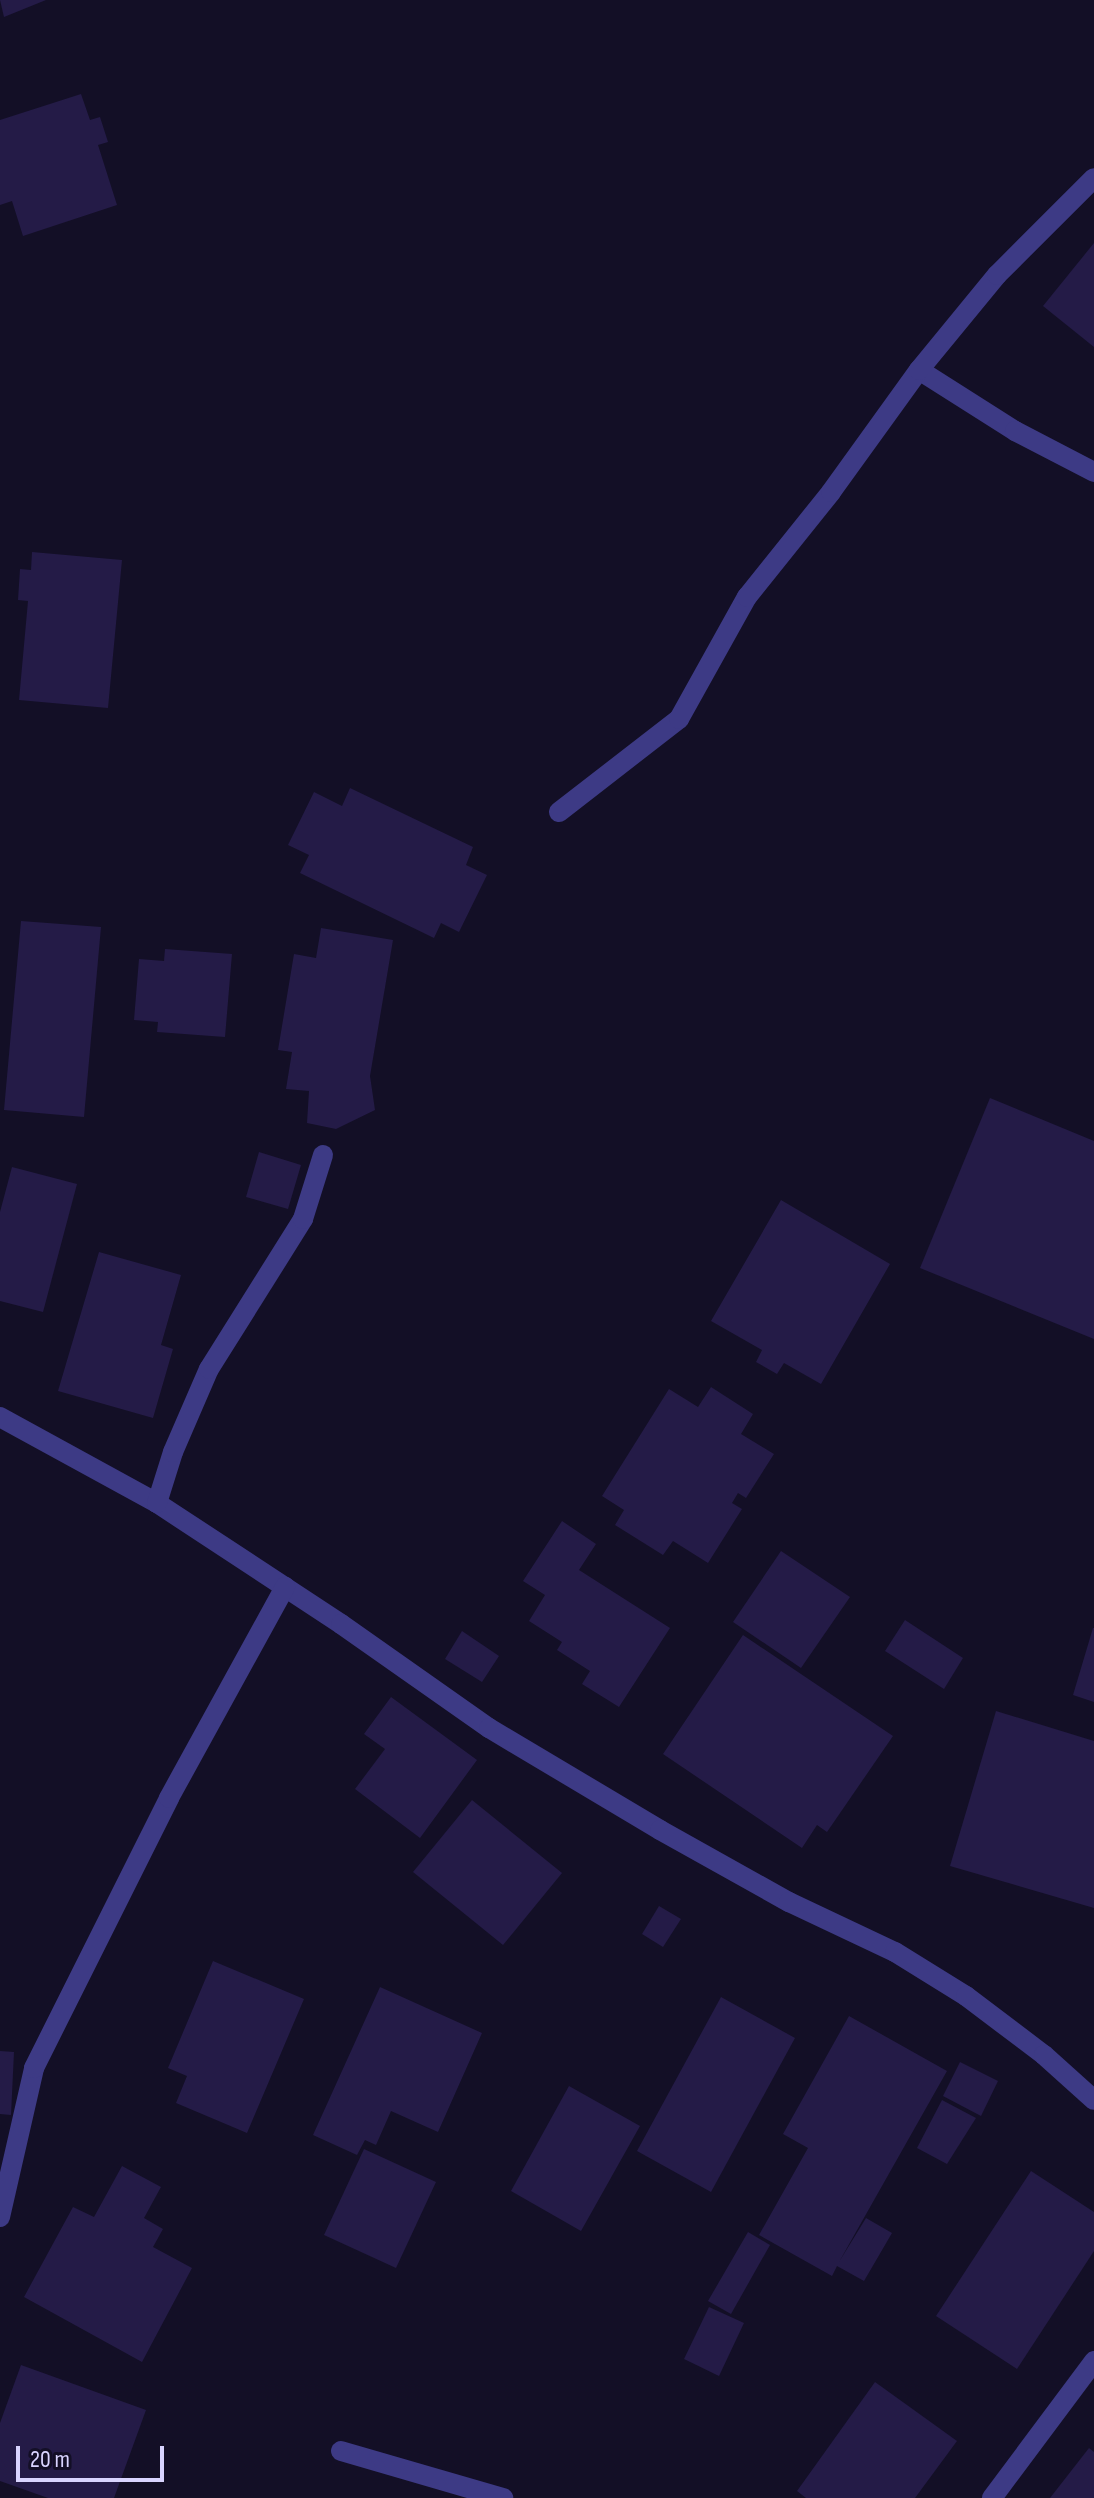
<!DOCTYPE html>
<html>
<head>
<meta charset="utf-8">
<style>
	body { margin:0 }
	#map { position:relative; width:1094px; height:2498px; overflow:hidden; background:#130f26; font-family:"Sofia Sans Condensed",sans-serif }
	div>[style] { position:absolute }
	.building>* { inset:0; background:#241b47 }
	.street>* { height:20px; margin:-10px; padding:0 10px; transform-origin:10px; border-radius:10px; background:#3d3a85 }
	span { translate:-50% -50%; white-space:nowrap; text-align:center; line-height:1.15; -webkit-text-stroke:8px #130f26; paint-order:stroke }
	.scale { position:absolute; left:16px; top:2446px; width:148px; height:36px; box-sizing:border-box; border:4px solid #d9d4ff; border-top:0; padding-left:10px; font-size:24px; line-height:28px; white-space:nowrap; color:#d9d4ff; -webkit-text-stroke:6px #130f26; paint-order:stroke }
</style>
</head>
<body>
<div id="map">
	<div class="building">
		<i style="clip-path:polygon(0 0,46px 0,4px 17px)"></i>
		<i style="clip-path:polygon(81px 94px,90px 120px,100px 117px,108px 142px,98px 145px,117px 205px,23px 236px,12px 201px,0 205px,0 120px)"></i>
		<i style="clip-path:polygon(1094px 243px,1094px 347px,1043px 306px)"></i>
		<i style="clip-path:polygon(32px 552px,122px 560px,108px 708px,19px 700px,28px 601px,18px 600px,20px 569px,31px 570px)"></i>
		<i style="clip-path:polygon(350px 788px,473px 847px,466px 865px,487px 875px,459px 932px,441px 923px,434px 938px,300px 873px,309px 855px,288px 845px,314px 792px,342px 806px)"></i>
		<i style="clip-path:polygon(21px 921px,101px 927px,84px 1117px,4px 1110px)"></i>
		<i style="clip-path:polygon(321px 928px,393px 940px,370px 1076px,375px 1110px,336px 1129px,307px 1123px,309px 1091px,286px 1089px,292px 1052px,278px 1050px,294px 954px,316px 958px)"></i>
		<i style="clip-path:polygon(165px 949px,232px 954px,225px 1037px,157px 1032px,158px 1022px,134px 1020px,139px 959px,164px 961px)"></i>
		<i style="clip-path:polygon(990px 1098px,1094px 1141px,1094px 1339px,920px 1268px)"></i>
		<i style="clip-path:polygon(259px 1152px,301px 1165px,288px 1209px,246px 1197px)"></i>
		<i style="clip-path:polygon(12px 1167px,77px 1184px,43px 1312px,0 1301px,0 1212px)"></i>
		<i style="clip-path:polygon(781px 1200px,890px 1264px,821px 1384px,784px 1363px,777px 1374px,756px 1362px,762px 1350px,711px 1321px)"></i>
		<i style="clip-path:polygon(99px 1252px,181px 1275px,161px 1345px,173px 1349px,153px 1418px,58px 1391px)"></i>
		<i style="clip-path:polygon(711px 1387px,753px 1414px,741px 1434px,774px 1454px,746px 1498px,738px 1493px,732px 1503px,742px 1509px,708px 1563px,673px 1541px,663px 1555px,615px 1525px,624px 1510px,602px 1496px,669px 1389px,698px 1407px)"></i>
		<i style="clip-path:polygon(562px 1521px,596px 1544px,579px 1570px,670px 1628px,619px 1707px,582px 1684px,590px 1671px,557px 1650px,562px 1642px,529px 1621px,545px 1595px,523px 1581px)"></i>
		<i style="clip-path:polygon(781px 1551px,850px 1597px,801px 1668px,733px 1622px)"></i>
		<i style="clip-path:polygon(905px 1620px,963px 1658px,944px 1689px,885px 1651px)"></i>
		<i style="clip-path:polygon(1093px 1628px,1094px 1628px,1094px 1702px,1073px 1695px)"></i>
		<i style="clip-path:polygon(462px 1631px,499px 1656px,482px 1682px,445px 1659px)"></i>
		<i style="clip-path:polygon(743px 1635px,893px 1736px,827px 1832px,817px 1825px,802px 1848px,663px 1754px)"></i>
		<i style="clip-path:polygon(391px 1697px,477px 1760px,420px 1838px,355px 1789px,385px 1749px,364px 1734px)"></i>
		<i style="clip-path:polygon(996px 1711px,1094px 1741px,1094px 1908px,950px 1866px)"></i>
		<i style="clip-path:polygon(472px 1800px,562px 1873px,503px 1945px,413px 1872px)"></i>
		<i style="clip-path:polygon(659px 1906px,681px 1919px,663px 1947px,642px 1934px)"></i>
		<i style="clip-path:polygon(213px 1961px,304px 1999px,247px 2133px,176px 2103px,187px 2076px,168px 2068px)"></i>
		<i style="clip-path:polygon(380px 1987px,482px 2033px,438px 2132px,391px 2111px,376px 2145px,365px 2140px,357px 2155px,313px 2135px)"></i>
		<i style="clip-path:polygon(721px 1997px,795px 2038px,711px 2192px,637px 2151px)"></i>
		<i style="clip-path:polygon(849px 2016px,947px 2071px,839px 2262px,866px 2218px,892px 2233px,864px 2281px,837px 2266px,832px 2276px,759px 2235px,808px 2148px,783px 2134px)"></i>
		<i style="clip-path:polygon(0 2051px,14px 2052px,11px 2115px,0 2114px)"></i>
		<i style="clip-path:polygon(960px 2062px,998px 2081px,981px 2116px,943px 2096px)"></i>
		<i style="clip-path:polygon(569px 2086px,640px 2126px,581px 2231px,511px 2191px)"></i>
		<i style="clip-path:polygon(942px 2100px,976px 2118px,947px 2164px,917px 2148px)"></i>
		<i style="clip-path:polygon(364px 2149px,436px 2182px,396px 2268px,324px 2235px)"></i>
		<i style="clip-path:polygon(122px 2166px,161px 2187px,144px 2218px,163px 2229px,153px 2247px,192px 2268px,142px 2362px,24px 2297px,73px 2207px,94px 2217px)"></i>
		<i style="clip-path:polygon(1031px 2171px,1094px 2212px,1094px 2251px,1017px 2369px,936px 2316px)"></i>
		<i style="clip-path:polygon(748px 2232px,770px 2245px,731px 2314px,708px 2301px)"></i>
		<i style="clip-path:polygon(709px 2307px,744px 2323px,719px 2376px,684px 2359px)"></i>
		<i style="clip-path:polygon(21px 2365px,146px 2410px,114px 2498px,48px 2498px,0 2481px,0 2423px)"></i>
		<i style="clip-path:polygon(875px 2382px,957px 2441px,915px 2498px,806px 2498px,797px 2491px)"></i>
		<i style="clip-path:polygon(1089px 2448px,1094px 2452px,1094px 2498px,1050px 2498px)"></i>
	</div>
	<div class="street">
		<i style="left:919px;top:370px;width:114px;rotate:32.4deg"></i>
		<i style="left:1015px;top:431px;width:89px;rotate:27.4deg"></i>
		<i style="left:559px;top:812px;width:152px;rotate:-37.8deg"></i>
		<i style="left:679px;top:719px;width:140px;rotate:-60.9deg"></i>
		<i style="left:747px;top:597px;width:134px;rotate:-51.3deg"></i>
		<i style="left:831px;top:492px;width:150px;rotate:-54.2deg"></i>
		<i style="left:919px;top:370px;width:123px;rotate:-50.6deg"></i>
		<i style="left:997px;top:275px;width:137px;rotate:-45deg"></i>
		<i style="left:0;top:1417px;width:179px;rotate:28.7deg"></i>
		<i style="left:157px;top:1503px;width:220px;rotate:33.3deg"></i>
		<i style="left:341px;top:1624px;width:181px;rotate:35.1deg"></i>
		<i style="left:489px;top:1728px;width:199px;rotate:30.8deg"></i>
		<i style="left:660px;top:1830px;width:148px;rotate:29.2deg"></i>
		<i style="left:789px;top:1902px;width:117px;rotate:25.3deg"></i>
		<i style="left:895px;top:1952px;width:84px;rotate:31.8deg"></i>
		<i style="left:966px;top:1996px;width:98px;rotate:37.1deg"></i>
		<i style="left:1044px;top:2055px;width:67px;rotate:42deg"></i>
		<i style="left:157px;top:1503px;width:53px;rotate:-72.6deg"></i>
		<i style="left:173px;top:1452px;width:90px;rotate:-66.6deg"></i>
		<i style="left:209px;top:1369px;width:177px;rotate:-57.9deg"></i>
		<i style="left:303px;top:1219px;width:67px;rotate:-72.6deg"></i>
		<i style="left:0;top:2217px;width:153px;rotate:-77.1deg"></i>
		<i style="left:34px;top:2068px;width:302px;rotate:-63.4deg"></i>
		<i style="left:169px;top:1798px;width:241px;rotate:-61.2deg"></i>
		<i style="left:341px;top:2451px;width:169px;rotate:16.2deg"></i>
		<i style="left:992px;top:2498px;width:171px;rotate:-53.3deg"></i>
	</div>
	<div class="scale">20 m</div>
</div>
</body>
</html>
